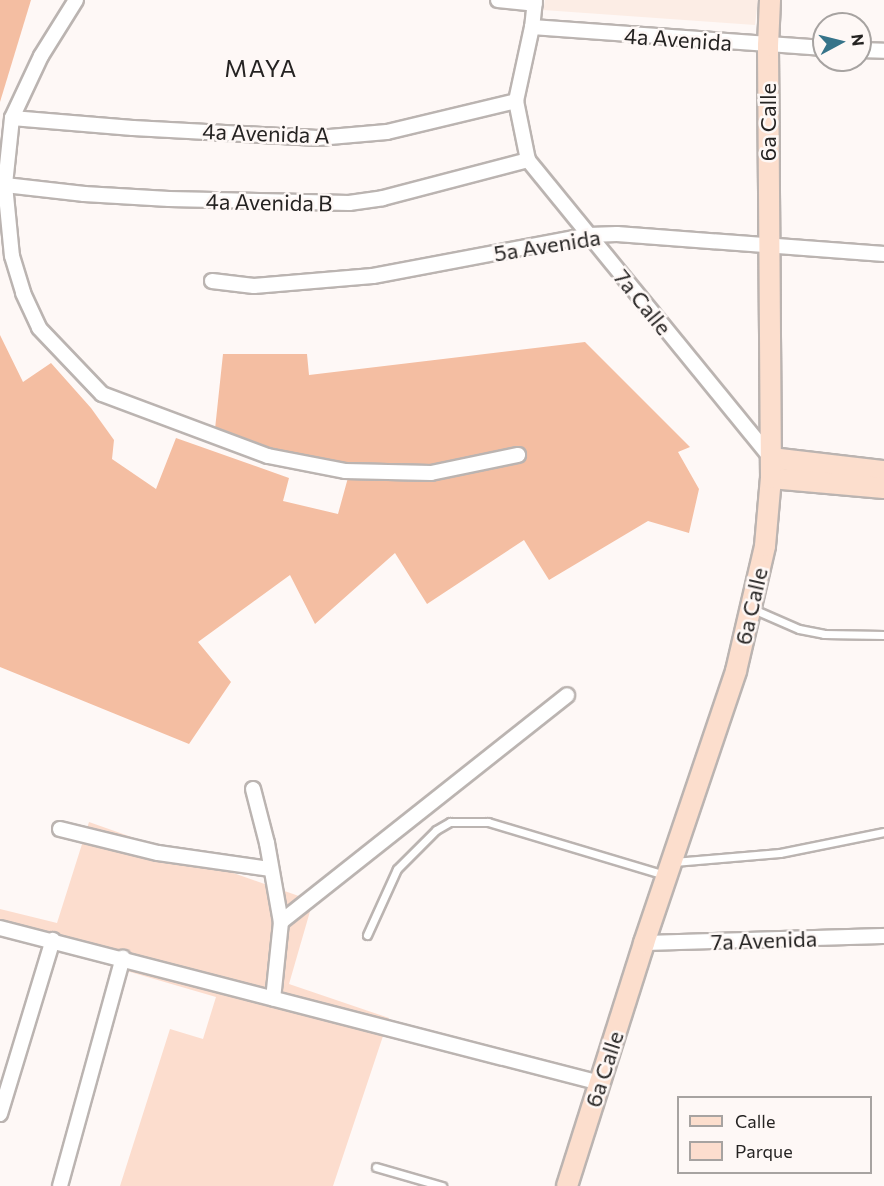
<!DOCTYPE html>
<html>
<head>
<meta charset="utf-8">
<style>
	body { margin:0 }
	#map { position:relative; width:884px; height:1186px; overflow:hidden; background:#fef8f6; font-family:Commissioner,sans-serif }
	div>[style] { position:absolute }
	.built>* { inset:0; background:#fcede5 }
	.green>* { inset:0; background:#fcddce }
	.forest>* { inset:0; background:#f4bea2 }
	.roads { filter:drop-shadow(2px 0 #bbb4b1) drop-shadow(-2px 0 #bbb4b1) drop-shadow(0 2px #bbb4b1) drop-shadow(0 -2px #bbb4b1) }
	.lane>* { height:7px; margin:-3.5px; padding:0 3.5px; transform-origin:3.5px; border-radius:3.5px; background:#fff }
	.street>* { height:14px; margin:-7px; padding:0 7px; transform-origin:7px; border-radius:7px; background:#fff }
	.secondary>* { height:20px; margin:-10px; padding:0 10px; transform-origin:10px; border-radius:10px; background:#fcdecd }
	span { translate:-50% -50%; white-space:nowrap; text-align:center; line-height:1.15; -webkit-text-stroke:5px #fef8f6; paint-order:stroke }
	.street-label { font-size:22px; color:#252322 }
	.neighbourhood-label { font-size:24px; color:#252322; letter-spacing:1.5px }
	.legend { position:absolute; left:677px; top:1096px; width:195px; height:78px; box-sizing:border-box; background:#fef8f6; border:2px solid #a7a3a1; margin:0; padding:8px 10px; list-style:none; font-size:18px; color:#252322 }
	.legend li { display:flex; align-items:center; gap:12px; height:30px }
	.legend b { width:30px; border:2px solid #a7a3a1 }
	.north { position:absolute; left:812px; top:12px; width:60px; height:60px; box-sizing:border-box; background:#fef8f6; border:2px solid #a7a3a1; border-radius:50%; rotate:83deg; font-size:16px; font-weight:700; line-height:24px; text-align:center; color:#252322 }
	.north::after { content:''; display:block; margin:auto; width:21px; height:27px; background:#36748a; clip-path:polygon(50% 0,100% 100%,50% 72%,0 100%) }
</style>
</head>
<body>
<div id="map">
	<div class="built">
		<i style="clip-path:polygon(545px 0,758px 0,755px 25px,543px 10px)"></i>
	</div>
	<div class="green">
		<i style="clip-path:polygon(89px 822px,313px 901px,289px 984px,389px 1018px,333px 1186px,120px 1186px,170px 1029px,203px 1039px,216px 997px,0 934px,0 909px,57px 923px)"></i>
	</div>
	<div class="forest">
		<i style="clip-path:polygon(0 0,31px 0,0 102px)"></i>
		<i style="clip-path:polygon(0 335px,23px 382px,51px 363px,91px 408px,114px 440px,112px 459px,156px 489px,176px 438px,289px 478px,283px 501px,338px 514px,349px 474px,215px 429px,223px 354px,307px 354px,309px 375px,585px 342px,690px 447px,678px 452px,699px 489px,689px 533px,648px 521px,549px 580px,524px 540px,427px 604px,395px 553px,315px 624px,290px 575px,198px 642px,231px 682px,189px 744px,0 667px)"></i>
	</div>
	<div class="roads">
		<div class="lane">
			<i style="left:753px;top:609px;width:50px;rotate:23.5deg"></i>
			<i style="left:799px;top:629px;width:25px;rotate:11deg"></i>
			<i style="left:824px;top:634px;width:60px;rotate:1deg"></i>
			<i style="left:674px;top:862px;width:106px;rotate:-4.9deg"></i>
			<i style="left:780px;top:853px;width:106px;rotate:-11.4deg"></i>
			<i style="left:367px;top:935px;width:72px;rotate:-65.6deg"></i>
			<i style="left:397px;top:869px;width:55px;rotate:-45deg"></i>
			<i style="left:436px;top:830px;width:16px;rotate:-30deg"></i>
			<i style="left:450px;top:822px;width:38px"></i>
			<i style="left:488px;top:822px;width:185px;rotate:16.7deg"></i>
			<i style="left:376px;top:1167px;width:69px;rotate:16.1deg"></i>
		</div>
		<div class="street">
			<i style="left:76px;top:0;width:66px;rotate:122deg"></i>
			<i style="left:41px;top:56px;width:68px;rotate:115.1deg"></i>
			<i style="left:12px;top:118px;width:67px;rotate:96deg"></i>
			<i style="left:5px;top:185px;width:71px;rotate:84.4deg"></i>
			<i style="left:12px;top:256px;width:39px;rotate:73deg"></i>
			<i style="left:23px;top:293px;width:38px;rotate:65deg"></i>
			<i style="left:39px;top:328px;width:91px;rotate:46.3deg"></i>
			<i style="left:102px;top:394px;width:177px;rotate:20.5deg"></i>
			<i style="left:268px;top:456px;width:78px;rotate:11deg"></i>
			<i style="left:345px;top:471px;width:86px;rotate:1.3deg"></i>
			<i style="left:431px;top:473px;width:89px;rotate:-11.7deg"></i>
			<i style="left:498px;top:0;width:37px;rotate:6deg"></i>
			<i style="left:535px;top:0;width:27px;rotate:96deg"></i>
			<i style="left:532px;top:27px;width:76px;rotate:102.2deg"></i>
			<i style="left:516px;top:101px;width:60px;rotate:78.5deg"></i>
			<i style="left:528px;top:160px;width:385px;rotate:50.8deg"></i>
			<i style="left:532px;top:27px;width:293px;rotate:4.1deg"></i>
			<i style="left:860px;top:50px;width:24px;rotate:2deg"></i>
			<i style="left:12px;top:118px;width:121px;rotate:4.7deg"></i>
			<i style="left:133px;top:128px;width:185px;rotate:3.1deg"></i>
			<i style="left:318px;top:138px;width:69px;rotate:-5deg"></i>
			<i style="left:387px;top:132px;width:133px;rotate:-13.5deg"></i>
			<i style="left:5px;top:185px;width:80px;rotate:6.5deg"></i>
			<i style="left:84px;top:194px;width:85px;rotate:3.4deg"></i>
			<i style="left:169px;top:199px;width:180px;rotate:1.3deg"></i>
			<i style="left:349px;top:203px;width:34px;rotate:-8deg"></i>
			<i style="left:383px;top:198px;width:150px;rotate:-14.7deg"></i>
			<i style="left:212px;top:281px;width:42px;rotate:6.8deg"></i>
			<i style="left:254px;top:286px;width:119px;rotate:-4.8deg"></i>
			<i style="left:373px;top:276px;width:220px;rotate:-10.7deg"></i>
			<i style="left:589px;top:235px;width:28px;rotate:-2deg"></i>
			<i style="left:617px;top:234px;width:268px;rotate:4.3deg"></i>
			<i style="left:253px;top:789px;width:56px;rotate:75.5deg"></i>
			<i style="left:267px;top:843px;width:80px;rotate:80deg"></i>
			<i style="left:281px;top:922px;width:77px;rotate:95.9deg"></i>
			<i style="left:60px;top:829px;width:101px;rotate:13.8deg"></i>
			<i style="left:158px;top:853px;width:114px;rotate:8.1deg"></i>
			<i style="left:281px;top:922px;width:365px;rotate:-38.4deg"></i>
			<i style="left:0;top:928px;width:620px;rotate:14.48deg"></i>
			<i style="left:644px;top:943px;width:240px;rotate:-1.7deg"></i>
			<i style="left:0;top:1114px;width:182px;rotate:-73.1deg"></i>
			<i style="left:60px;top:1186px;width:237px;rotate:-74.6deg"></i>
		</div>
		<div class="secondary">
			<i style="left:771px;top:458px;width:114px;rotate:6.6deg"></i>
			<i style="left:771px;top:478px;width:113px;rotate:5.1deg"></i>
			<i style="left:567px;top:1186px;width:255px;rotate:-72.4deg"></i>
			<i style="left:644px;top:943px;width:287px;rotate:-71.3deg"></i>
			<i style="left:736px;top:671px;width:128px;rotate:-76.9deg"></i>
			<i style="left:765px;top:546px;width:68px;rotate:-85deg"></i>
			<i style="left:771px;top:478px;width:432px;rotate:-90.4deg"></i>
			<i style="left:768px;top:46px;width:46px;rotate:-87.5deg"></i>
		</div>
	</div>
	<div class="street-label">
		<span style="left:678px;top:39px;rotate:4deg">4a Avenida</span>
		<span style="left:768px;top:122px;rotate:-90deg">6a Calle</span>
		<span style="left:266px;top:133px;rotate:2deg">4a Avenida A</span>
		<span style="left:269px;top:202px;rotate:1deg">4a Avenida B</span>
		<span style="left:547px;top:245px;rotate:-9deg">5a Avenida</span>
		<span style="left:643px;top:302px;rotate:51deg">7a Calle</span>
		<span style="left:751px;top:606px;rotate:-77deg">6a Calle</span>
		<span style="left:764px;top:940px;rotate:-2deg">7a Avenida</span>
		<span style="left:604px;top:1069px;rotate:-72deg">6a Calle</span>
	</div>
	<div class="neighbourhood-label">
		<span style="left:261px;top:68px">MAYA</span>
	</div>
	<ul class="legend">
	<li><b style="height:8px;background:#fcdecd"></b>Calle</li>
	<li><b style="height:16px;background:#fcddce"></b>Parque</li>
	</ul>
	<div class="north">N</div>
</div>
</body>
</html>
